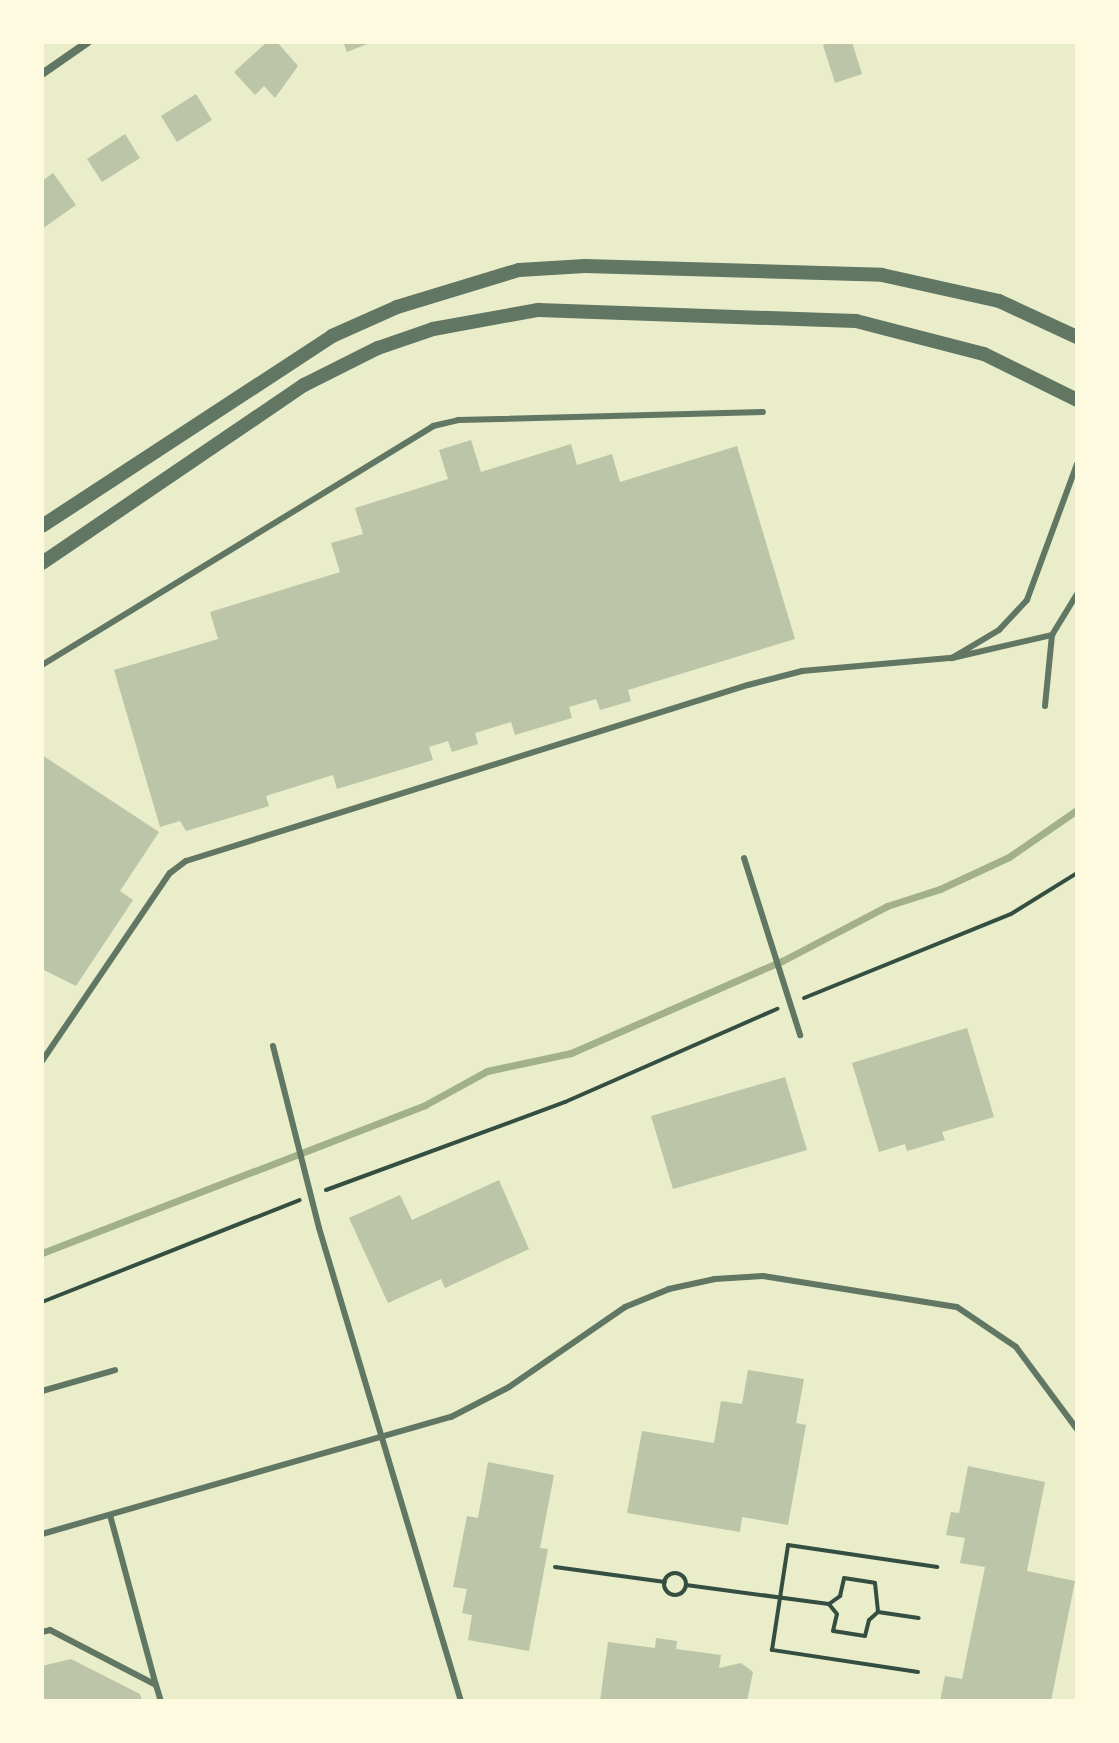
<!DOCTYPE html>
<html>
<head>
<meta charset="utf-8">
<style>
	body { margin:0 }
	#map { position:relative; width:1119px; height:1743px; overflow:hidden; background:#e9edc9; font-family:"Times New Roman",serif }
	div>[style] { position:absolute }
	.stream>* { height:7px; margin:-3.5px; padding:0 3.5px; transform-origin:3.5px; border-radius:3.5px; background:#a3b18a }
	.building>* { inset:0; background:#bcc5a7 }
	.path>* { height:4px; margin:-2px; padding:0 2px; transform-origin:2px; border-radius:2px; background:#344e41 }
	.path>.ring { margin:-2px; padding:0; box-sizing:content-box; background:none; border:4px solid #344e41; border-radius:50% }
	.service>* { height:6px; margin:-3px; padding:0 3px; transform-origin:3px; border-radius:3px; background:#617663 }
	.minor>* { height:8px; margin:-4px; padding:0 4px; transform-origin:4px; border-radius:4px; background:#617663 }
	.tertiary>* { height:14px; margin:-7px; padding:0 7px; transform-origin:7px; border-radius:7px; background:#617663 }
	span { translate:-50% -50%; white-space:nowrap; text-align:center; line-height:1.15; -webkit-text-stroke:8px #fefae0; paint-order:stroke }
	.frame { position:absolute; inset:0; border:44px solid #fefae0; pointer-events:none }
</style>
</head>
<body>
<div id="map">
	<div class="stream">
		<i style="left:42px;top:1253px;width:411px;rotate:-21.1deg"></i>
		<i style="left:425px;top:1105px;width:71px;rotate:-28.7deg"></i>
		<i style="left:487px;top:1071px;width:86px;rotate:-12.1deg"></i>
		<i style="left:571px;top:1053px;width:230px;rotate:-23.6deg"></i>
		<i style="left:782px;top:961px;width:119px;rotate:-27.6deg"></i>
		<i style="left:887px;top:906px;width:56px;rotate:-17.8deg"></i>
		<i style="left:940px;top:889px;width:76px;rotate:-24.9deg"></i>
		<i style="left:1009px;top:857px;width:83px;rotate:-34.7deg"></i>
	</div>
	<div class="building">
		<i style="clip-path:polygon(267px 42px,277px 42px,298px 66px,275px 98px,264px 86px,255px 95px,234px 72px)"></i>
		<i style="clip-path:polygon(343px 42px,372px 42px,347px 52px)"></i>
		<i style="clip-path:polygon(832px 42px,852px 42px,862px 74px,835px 83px,823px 45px)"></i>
		<i style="clip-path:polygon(196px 94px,212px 120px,177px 142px,161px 116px)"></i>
		<i style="clip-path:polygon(125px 134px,140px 158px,102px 182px,87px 159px)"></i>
		<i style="clip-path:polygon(53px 173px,76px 205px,42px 229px,42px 181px)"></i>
		<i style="clip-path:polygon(471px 440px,481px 472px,571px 444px,577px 465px,612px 454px,620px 482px,737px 446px,795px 639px,628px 690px,631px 701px,600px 710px,596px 699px,569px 707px,572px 718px,515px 735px,511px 722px,475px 733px,478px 744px,452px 752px,448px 741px,429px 747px,433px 760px,337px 789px,333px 775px,266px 796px,269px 806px,186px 831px,180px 821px,160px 827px,114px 670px,218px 639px,210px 612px,340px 572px,331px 543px,363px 534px,355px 508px,448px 479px,439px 450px)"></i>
		<i style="clip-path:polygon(42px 755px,159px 832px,120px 891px,133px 900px,76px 986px,42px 969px)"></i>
		<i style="clip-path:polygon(967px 1028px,994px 1117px,942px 1132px,945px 1140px,907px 1151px,905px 1144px,879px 1152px,852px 1063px)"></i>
		<i style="clip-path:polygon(785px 1077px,807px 1150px,673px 1189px,651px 1116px)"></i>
		<i style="clip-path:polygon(499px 1180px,529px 1249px,445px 1288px,441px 1279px,388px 1303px,349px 1218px,400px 1195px,412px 1220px)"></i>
		<i style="clip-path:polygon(748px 1370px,804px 1379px,796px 1423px,806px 1425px,788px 1525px,742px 1517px,740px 1532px,627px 1513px,642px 1431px,714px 1443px,721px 1401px,742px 1404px)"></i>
		<i style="clip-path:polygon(488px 1462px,554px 1475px,540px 1548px,548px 1549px,529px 1651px,468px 1640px,472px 1615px,462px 1613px,467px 1589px,453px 1587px,467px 1516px,478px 1518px)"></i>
		<i style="clip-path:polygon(968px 1466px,1045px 1482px,1027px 1571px,1075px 1581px,1051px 1701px,940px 1701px,945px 1676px,962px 1679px,985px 1567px,960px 1563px,965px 1538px,946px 1535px,951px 1512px,959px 1513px)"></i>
		<i style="clip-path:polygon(656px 1638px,677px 1641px,676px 1649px,721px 1655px,719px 1668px,741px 1663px,753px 1672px,747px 1701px,600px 1701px,608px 1642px,655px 1648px)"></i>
		<i style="clip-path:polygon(71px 1659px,140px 1694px,142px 1701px,42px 1701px,42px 1666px)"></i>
	</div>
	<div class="path">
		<i style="left:804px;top:998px;width:223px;rotate:-22.1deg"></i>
		<i style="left:1011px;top:914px;width:78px;rotate:-31.8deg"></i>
		<i style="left:326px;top:1190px;width:255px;rotate:-20.2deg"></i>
		<i style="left:565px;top:1102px;width:232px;rotate:-23.7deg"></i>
		<i style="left:42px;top:1302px;width:277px;rotate:-21.6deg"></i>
		<i style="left:555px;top:1567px;width:111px;rotate:7.8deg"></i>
		<i class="ring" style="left:664px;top:1573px;width:18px;height:18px"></i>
		<i style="left:686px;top:1585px;width:144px;rotate:7.6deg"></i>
		<i style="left:878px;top:1612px;width:12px;rotate:138deg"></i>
		<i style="left:869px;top:1620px;width:16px;rotate:104deg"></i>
		<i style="left:865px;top:1636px;width:32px;rotate:-171deg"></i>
		<i style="left:833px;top:1631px;width:17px;rotate:-77deg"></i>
		<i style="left:837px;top:1614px;width:13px;rotate:-129deg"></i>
		<i style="left:829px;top:1604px;width:14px;rotate:-36deg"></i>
		<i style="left:840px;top:1596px;width:18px;rotate:-77deg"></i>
		<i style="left:844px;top:1578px;width:31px;rotate:9deg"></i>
		<i style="left:875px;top:1583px;width:29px;rotate:84deg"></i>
		<i style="left:878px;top:1612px;width:41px;rotate:8.3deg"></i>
		<i style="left:918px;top:1672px;width:148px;rotate:-171.4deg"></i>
		<i style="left:772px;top:1650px;width:106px;rotate:-81.3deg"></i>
		<i style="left:788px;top:1545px;width:151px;rotate:8.4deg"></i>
	</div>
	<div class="service">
		<i style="left:1077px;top:464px;width:145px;rotate:110.2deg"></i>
		<i style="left:1027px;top:600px;width:41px;rotate:133deg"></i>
		<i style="left:999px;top:630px;width:55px;rotate:149.2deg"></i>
		<i style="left:952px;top:658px;width:103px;rotate:-13deg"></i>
		<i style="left:1052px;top:635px;width:48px;rotate:-58.6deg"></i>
		<i style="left:42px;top:665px;width:458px;rotate:-31.4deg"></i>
		<i style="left:433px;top:426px;width:26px;rotate:-13deg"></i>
		<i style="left:458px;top:420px;width:305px;rotate:-1.5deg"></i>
		<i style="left:1045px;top:706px;width:71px;rotate:-84.4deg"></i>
		<i style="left:744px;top:858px;width:186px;rotate:72.4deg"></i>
		<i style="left:273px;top:1046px;width:188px;rotate:75.8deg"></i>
		<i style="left:319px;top:1228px;width:494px;rotate:73.3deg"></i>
		<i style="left:42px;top:1061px;width:227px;rotate:-55.8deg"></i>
		<i style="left:170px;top:873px;width:20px;rotate:-37deg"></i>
		<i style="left:186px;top:861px;width:589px;rotate:-17.39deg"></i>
		<i style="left:748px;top:685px;width:56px;rotate:-14.5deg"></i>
		<i style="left:802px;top:671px;width:151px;rotate:-5deg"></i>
		<i style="left:42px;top:1391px;width:76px;rotate:-16deg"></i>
		<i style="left:110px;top:1515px;width:176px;rotate:74.9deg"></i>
		<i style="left:42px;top:1534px;width:425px;rotate:-16deg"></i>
		<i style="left:451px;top:1417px;width:65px;rotate:-27.3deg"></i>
		<i style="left:509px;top:1387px;width:141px;rotate:-34.6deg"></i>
		<i style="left:625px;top:1307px;width:48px;rotate:-22.2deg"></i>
		<i style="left:669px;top:1289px;width:47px;rotate:-12.3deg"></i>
		<i style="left:715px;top:1279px;width:48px;rotate:-3.6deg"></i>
		<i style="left:763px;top:1276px;width:196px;rotate:9.1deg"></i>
		<i style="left:957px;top:1307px;width:71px;rotate:34.1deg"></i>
		<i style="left:1016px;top:1347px;width:102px;rotate:53.4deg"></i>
		<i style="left:42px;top:1632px;width:8px;rotate:-14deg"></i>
		<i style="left:50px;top:1630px;width:119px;rotate:27.4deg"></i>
		<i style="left:156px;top:1685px;width:17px;rotate:73deg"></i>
	</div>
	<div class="minor">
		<i style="left:42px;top:74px;width:56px;rotate:-34.8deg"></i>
	</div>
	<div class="tertiary">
		<i style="left:42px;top:526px;width:347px;rotate:-33.2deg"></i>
		<i style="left:332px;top:336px;width:71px;rotate:-24deg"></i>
		<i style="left:397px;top:307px;width:127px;rotate:-16.9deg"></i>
		<i style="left:519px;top:270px;width:66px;rotate:-3.5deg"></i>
		<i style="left:585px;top:266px;width:297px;rotate:1.7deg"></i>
		<i style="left:882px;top:275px;width:120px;rotate:12.5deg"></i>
		<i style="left:999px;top:301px;width:86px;rotate:24.8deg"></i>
		<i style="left:42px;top:563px;width:317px;rotate:-34.2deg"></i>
		<i style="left:304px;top:385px;width:83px;rotate:-26.6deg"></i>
		<i style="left:378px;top:348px;width:58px;rotate:-19.1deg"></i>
		<i style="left:433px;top:329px;width:107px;rotate:-10.3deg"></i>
		<i style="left:538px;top:310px;width:318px;rotate:2deg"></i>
		<i style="left:856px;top:321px;width:132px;rotate:14.5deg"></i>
		<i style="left:984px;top:354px;width:104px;rotate:26.3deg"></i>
	</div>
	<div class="frame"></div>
</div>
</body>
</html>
